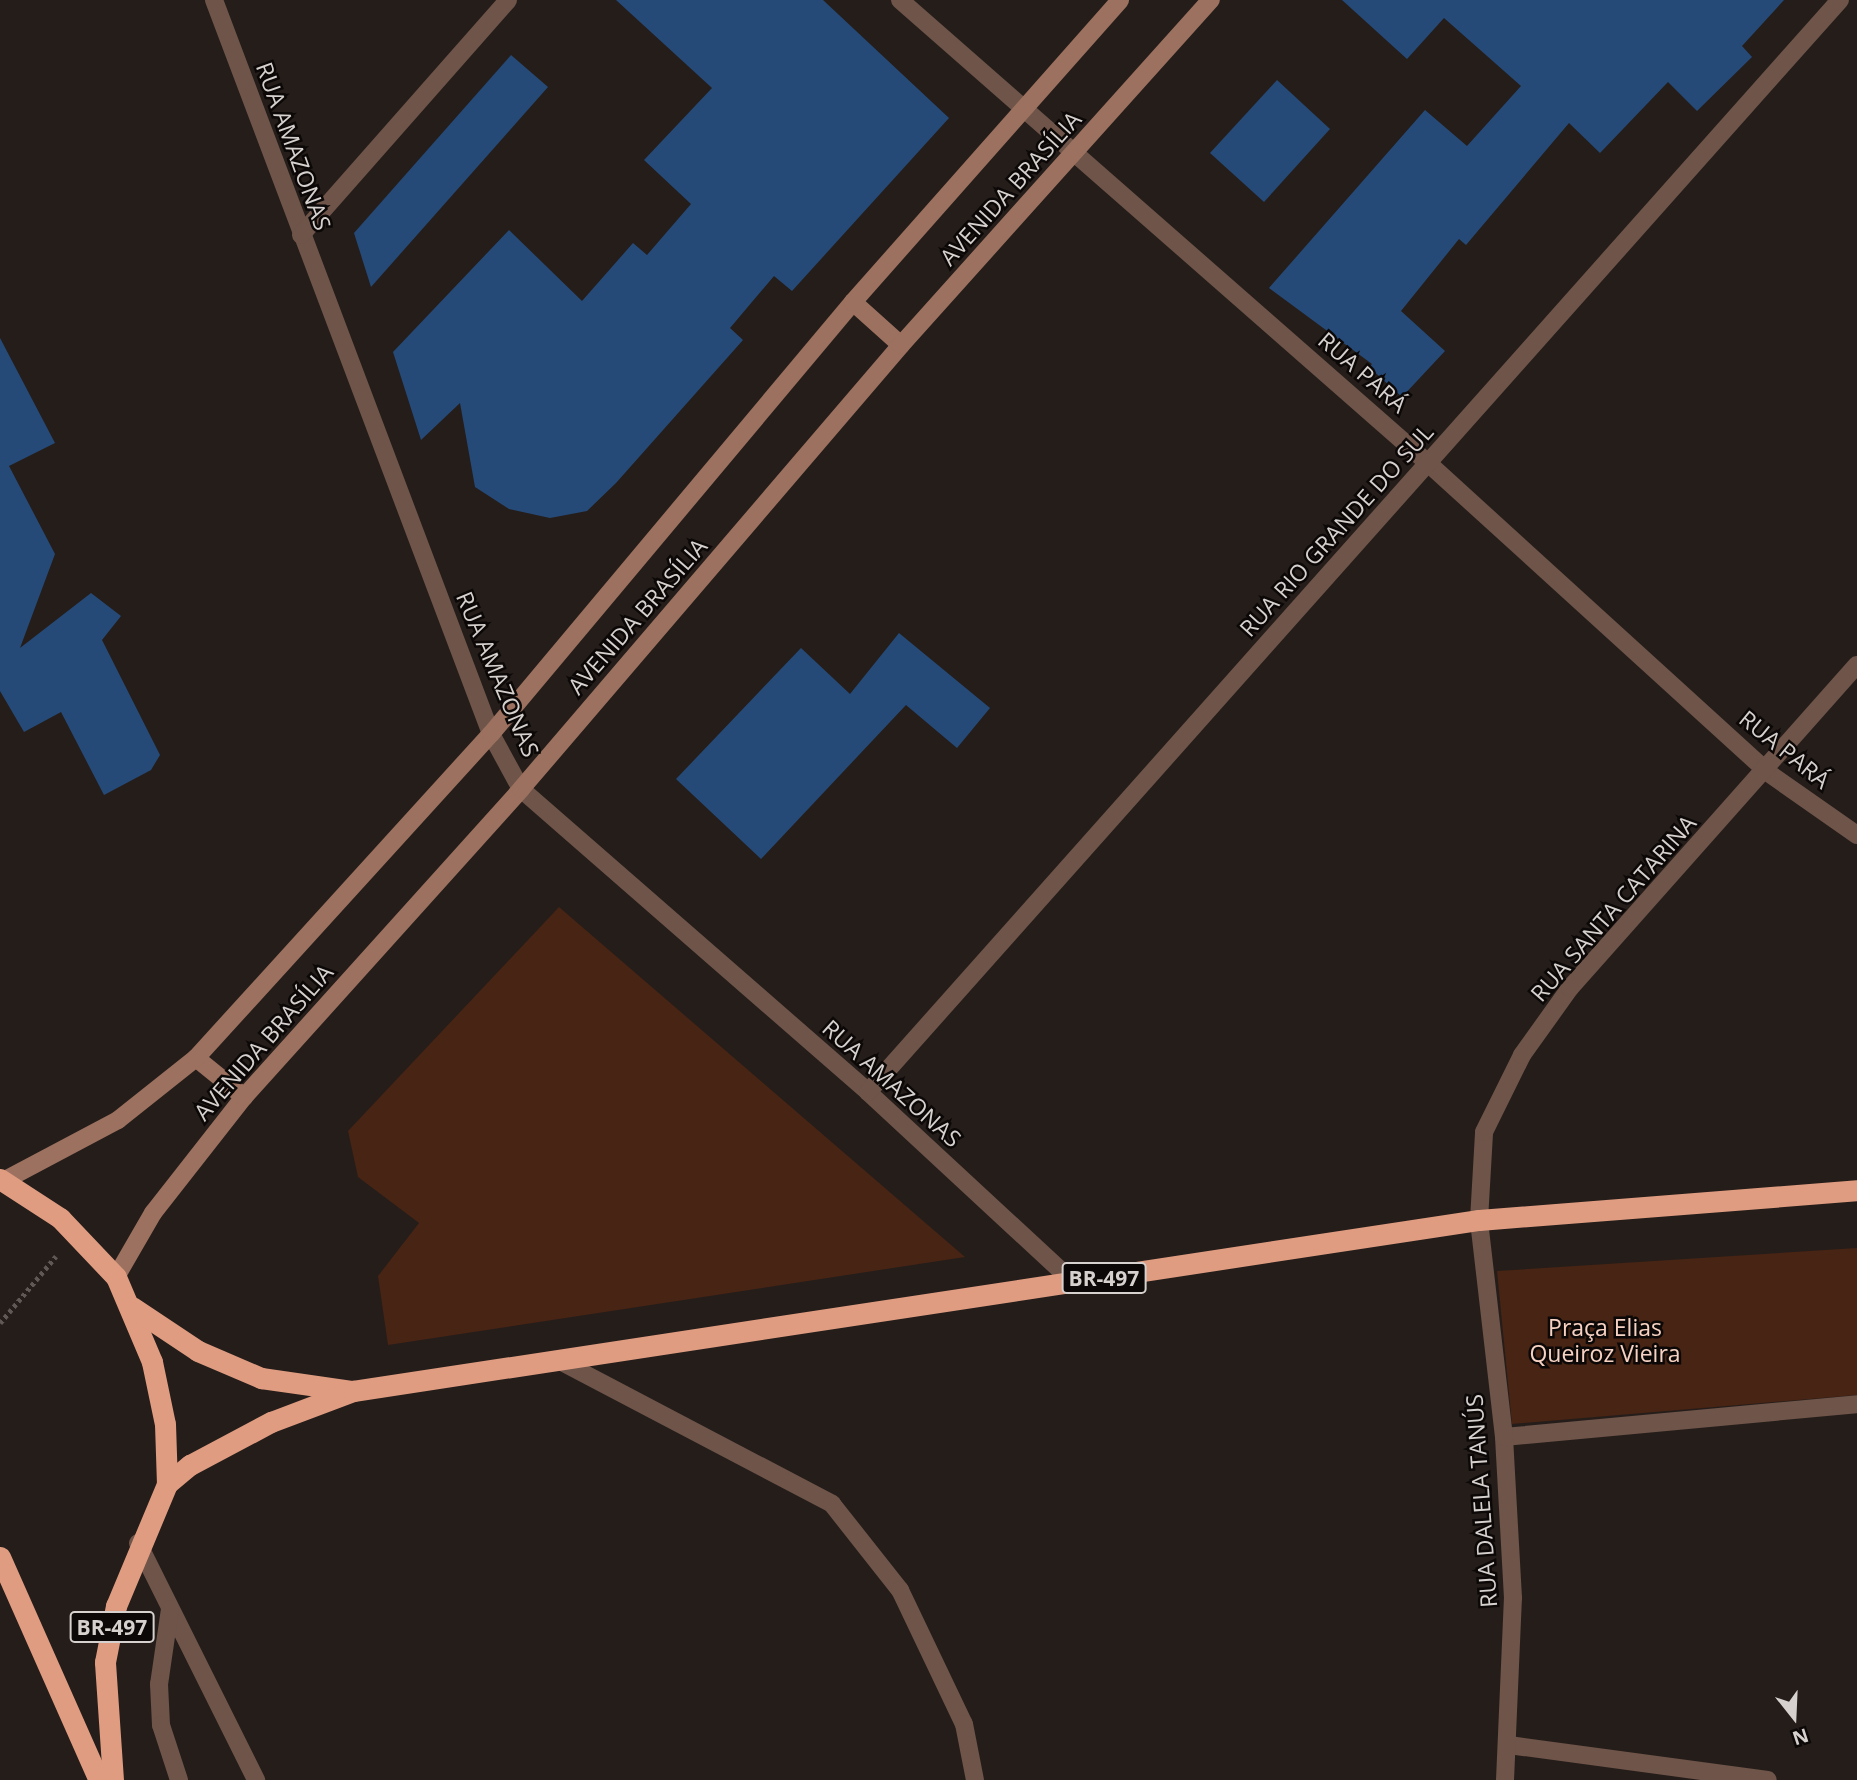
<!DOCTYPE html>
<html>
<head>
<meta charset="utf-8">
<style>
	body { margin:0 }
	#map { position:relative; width:1857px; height:1780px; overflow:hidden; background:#251d1a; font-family:"Open Sans",sans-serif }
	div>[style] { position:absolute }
	.green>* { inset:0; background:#472414 }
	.building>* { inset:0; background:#254a78 }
	.path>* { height:4.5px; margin-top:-2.25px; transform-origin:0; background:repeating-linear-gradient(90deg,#5f5855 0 3.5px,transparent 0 7px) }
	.lane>* { height:18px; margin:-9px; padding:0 9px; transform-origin:9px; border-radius:9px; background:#6e5449 }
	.street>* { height:18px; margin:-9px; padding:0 9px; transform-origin:9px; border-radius:9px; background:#6e5449 }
	.secondary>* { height:18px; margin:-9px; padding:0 9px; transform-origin:9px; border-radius:9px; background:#9c715f }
	.highway>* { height:21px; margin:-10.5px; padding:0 10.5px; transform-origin:10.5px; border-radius:10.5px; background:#df9c81 }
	span { translate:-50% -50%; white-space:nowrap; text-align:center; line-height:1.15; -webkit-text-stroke:5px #0b0807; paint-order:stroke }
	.shield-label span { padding:2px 5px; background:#0b0807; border:2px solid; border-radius:5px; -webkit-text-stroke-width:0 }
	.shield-label { font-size:21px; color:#d6d1ce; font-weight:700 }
	.street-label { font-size:23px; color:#d6d1ce }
	.park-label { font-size:23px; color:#f7d1c1 }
	.north { position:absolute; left:1759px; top:1682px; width:70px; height:70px; -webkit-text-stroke:5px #0b0807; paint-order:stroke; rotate:162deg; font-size:19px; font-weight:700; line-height:28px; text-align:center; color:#d6d1ce }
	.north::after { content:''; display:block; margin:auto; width:24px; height:32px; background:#d6d1ce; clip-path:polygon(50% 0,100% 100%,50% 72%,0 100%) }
</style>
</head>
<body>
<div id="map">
	<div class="green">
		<i style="clip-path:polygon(559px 907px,965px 1257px,388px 1345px,378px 1276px,419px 1223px,358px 1177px,348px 1131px)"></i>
		<i style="clip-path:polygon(1857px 1248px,1857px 1395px,1512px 1424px,1497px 1271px)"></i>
	</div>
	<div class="building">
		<i style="clip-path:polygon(616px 0,823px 0,949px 118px,792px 291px,774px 276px,730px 328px,743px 340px,616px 483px,587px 511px,550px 518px,509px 509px,475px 487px,460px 403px,421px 440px,393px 352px,509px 230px,582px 301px,633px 243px,647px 255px,691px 204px,644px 160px,712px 88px)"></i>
		<i style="clip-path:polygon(1342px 0,1784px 0,1742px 46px,1752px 57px,1697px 111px,1668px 82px,1600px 153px,1569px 123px,1466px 245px,1459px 239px,1401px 311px,1445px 351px,1402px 397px,1369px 367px,1372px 364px,1269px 288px,1425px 110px,1467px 146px,1521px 86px,1444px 18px,1407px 59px)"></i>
		<i style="clip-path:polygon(511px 55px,548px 87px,371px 287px,354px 233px)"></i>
		<i style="clip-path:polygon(1277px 80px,1330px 129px,1264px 202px,1210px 153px)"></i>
		<i style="clip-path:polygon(0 338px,55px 443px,9px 466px,55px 554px,20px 648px,91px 593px,121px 616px,102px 640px,160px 755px,151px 770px,104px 795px,61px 712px,24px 732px,0 691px)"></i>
		<i style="clip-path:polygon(899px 633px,990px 708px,957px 748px,906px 705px,761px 859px,676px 779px,801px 648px,850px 694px)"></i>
	</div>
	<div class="path">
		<i style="left:0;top:1323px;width:87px;rotate:-50.1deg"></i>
	</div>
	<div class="lane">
		<i style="left:562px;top:1362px;width:305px;rotate:27.7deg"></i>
		<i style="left:832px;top:1504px;width:110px;rotate:51.7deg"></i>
		<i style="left:900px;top:1590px;width:148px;rotate:64.5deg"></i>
		<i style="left:964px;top:1724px;width:57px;rotate:78.9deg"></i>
		<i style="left:138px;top:1543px;width:265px;rotate:63.5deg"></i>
		<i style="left:170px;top:1609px;width:76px;rotate:98.3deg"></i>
		<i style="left:159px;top:1684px;width:41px;rotate:87.2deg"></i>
		<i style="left:161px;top:1725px;width:58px;rotate:71.9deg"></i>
	</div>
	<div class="street">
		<i style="left:214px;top:0;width:785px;rotate:69.32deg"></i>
		<i style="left:491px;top:734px;width:63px;rotate:61.4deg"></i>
		<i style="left:521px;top:789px;width:461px;rotate:41.1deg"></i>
		<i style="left:868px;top:1092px;width:281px;rotate:42.8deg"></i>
		<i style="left:900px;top:0;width:702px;rotate:41.25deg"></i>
		<i style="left:1428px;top:463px;width:459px;rotate:42.3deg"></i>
		<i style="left:1767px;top:772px;width:110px;rotate:35deg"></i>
		<i style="left:301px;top:235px;width:313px;rotate:-48.6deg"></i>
		<i style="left:868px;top:1092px;width:1462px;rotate:-48.33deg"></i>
		<i style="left:1504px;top:1437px;width:355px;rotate:-5.3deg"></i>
		<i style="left:1509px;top:1745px;width:261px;rotate:7.7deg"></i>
		<i style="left:1505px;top:1780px;width:182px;rotate:-87.5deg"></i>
		<i style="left:1513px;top:1598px;width:161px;rotate:-93.2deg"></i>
		<i style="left:1504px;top:1437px;width:218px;rotate:-96.6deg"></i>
		<i style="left:1479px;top:1220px;width:88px;rotate:-86.7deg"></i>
		<i style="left:1484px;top:1132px;width:86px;rotate:-63.7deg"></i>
		<i style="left:1522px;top:1055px;width:82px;rotate:-54.4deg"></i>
		<i style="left:1570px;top:988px;width:432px;rotate:-48.4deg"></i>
	</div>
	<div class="secondary">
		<i style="left:853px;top:302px;width:64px;rotate:41.9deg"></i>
		<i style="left:196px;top:1058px;width:62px;rotate:39.1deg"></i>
		<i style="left:3px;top:1181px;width:130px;rotate:-27.9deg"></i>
		<i style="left:118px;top:1120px;width:100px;rotate:-38.5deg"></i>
		<i style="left:196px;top:1058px;width:438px;rotate:-47.7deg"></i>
		<i style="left:491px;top:734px;width:564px;rotate:-50.04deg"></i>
		<i style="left:853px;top:302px;width:403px;rotate:-48.5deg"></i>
		<i style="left:116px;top:1277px;width:74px;rotate:-60deg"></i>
		<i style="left:153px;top:1213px;width:147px;rotate:-51.9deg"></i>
		<i style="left:244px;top:1097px;width:414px;rotate:-48deg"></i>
		<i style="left:521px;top:789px;width:584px;rotate:-49.44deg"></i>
		<i style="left:901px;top:345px;width:464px;rotate:-48.1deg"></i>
	</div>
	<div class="highway">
		<i style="left:0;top:1179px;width:72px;rotate:33deg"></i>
		<i style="left:60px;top:1218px;width:81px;rotate:46.5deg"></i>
		<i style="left:116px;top:1277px;width:92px;rotate:67deg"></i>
		<i style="left:152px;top:1362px;width:63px;rotate:78.2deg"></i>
		<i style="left:165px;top:1424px;width:60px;rotate:88.1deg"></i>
		<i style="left:132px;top:1307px;width:79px;rotate:33.7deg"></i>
		<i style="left:198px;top:1351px;width:69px;rotate:23.2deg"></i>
		<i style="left:261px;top:1378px;width:91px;rotate:8.2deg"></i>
		<i style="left:0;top:1557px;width:244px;rotate:66.1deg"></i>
		<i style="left:113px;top:1780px;width:118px;rotate:-93.9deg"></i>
		<i style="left:105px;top:1662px;width:57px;rotate:-78.9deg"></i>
		<i style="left:116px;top:1606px;width:132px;rotate:-67.3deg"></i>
		<i style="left:167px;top:1484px;width:30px;rotate:-40deg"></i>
		<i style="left:190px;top:1465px;width:92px;rotate:-28deg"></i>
		<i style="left:271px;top:1422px;width:88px;rotate:-20.7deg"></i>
		<i style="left:353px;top:1391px;width:1139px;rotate:-8.64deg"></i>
		<i style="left:1479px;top:1220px;width:379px;rotate:-4.5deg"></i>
	</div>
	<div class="shield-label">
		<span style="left:1104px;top:1278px">BR-497</span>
		<span style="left:112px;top:1627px">BR-497</span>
	</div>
	<div class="street-label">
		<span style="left:294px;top:146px;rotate:70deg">RUA AMAZONAS</span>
		<span style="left:1010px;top:188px;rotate:-48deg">AVENIDA BRASÍLIA</span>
		<span style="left:1363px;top:372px;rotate:41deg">RUA PARÁ</span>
		<span style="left:1336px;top:530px;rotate:-48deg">RUA RIO GRANDE DO SUL</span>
		<span style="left:637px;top:616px;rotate:-49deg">AVENIDA BRASÍLIA</span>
		<span style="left:498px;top:674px;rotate:67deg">RUA AMAZONAS</span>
		<span style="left:1785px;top:749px;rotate:39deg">RUA PARÁ</span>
		<span style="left:1613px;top:908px;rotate:-49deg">RUA SANTA CATARINA</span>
		<span style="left:263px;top:1042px;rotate:-49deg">AVENIDA BRASÍLIA</span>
		<span style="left:892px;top:1083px;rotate:42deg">RUA AMAZONAS</span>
		<span style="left:1481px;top:1501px;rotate:-94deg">RUA DALELA TANÚS</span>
	</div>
	<div class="park-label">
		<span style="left:1605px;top:1340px">Praça Elias<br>Queiroz Vieira</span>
	</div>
	<div class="north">N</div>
</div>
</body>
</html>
